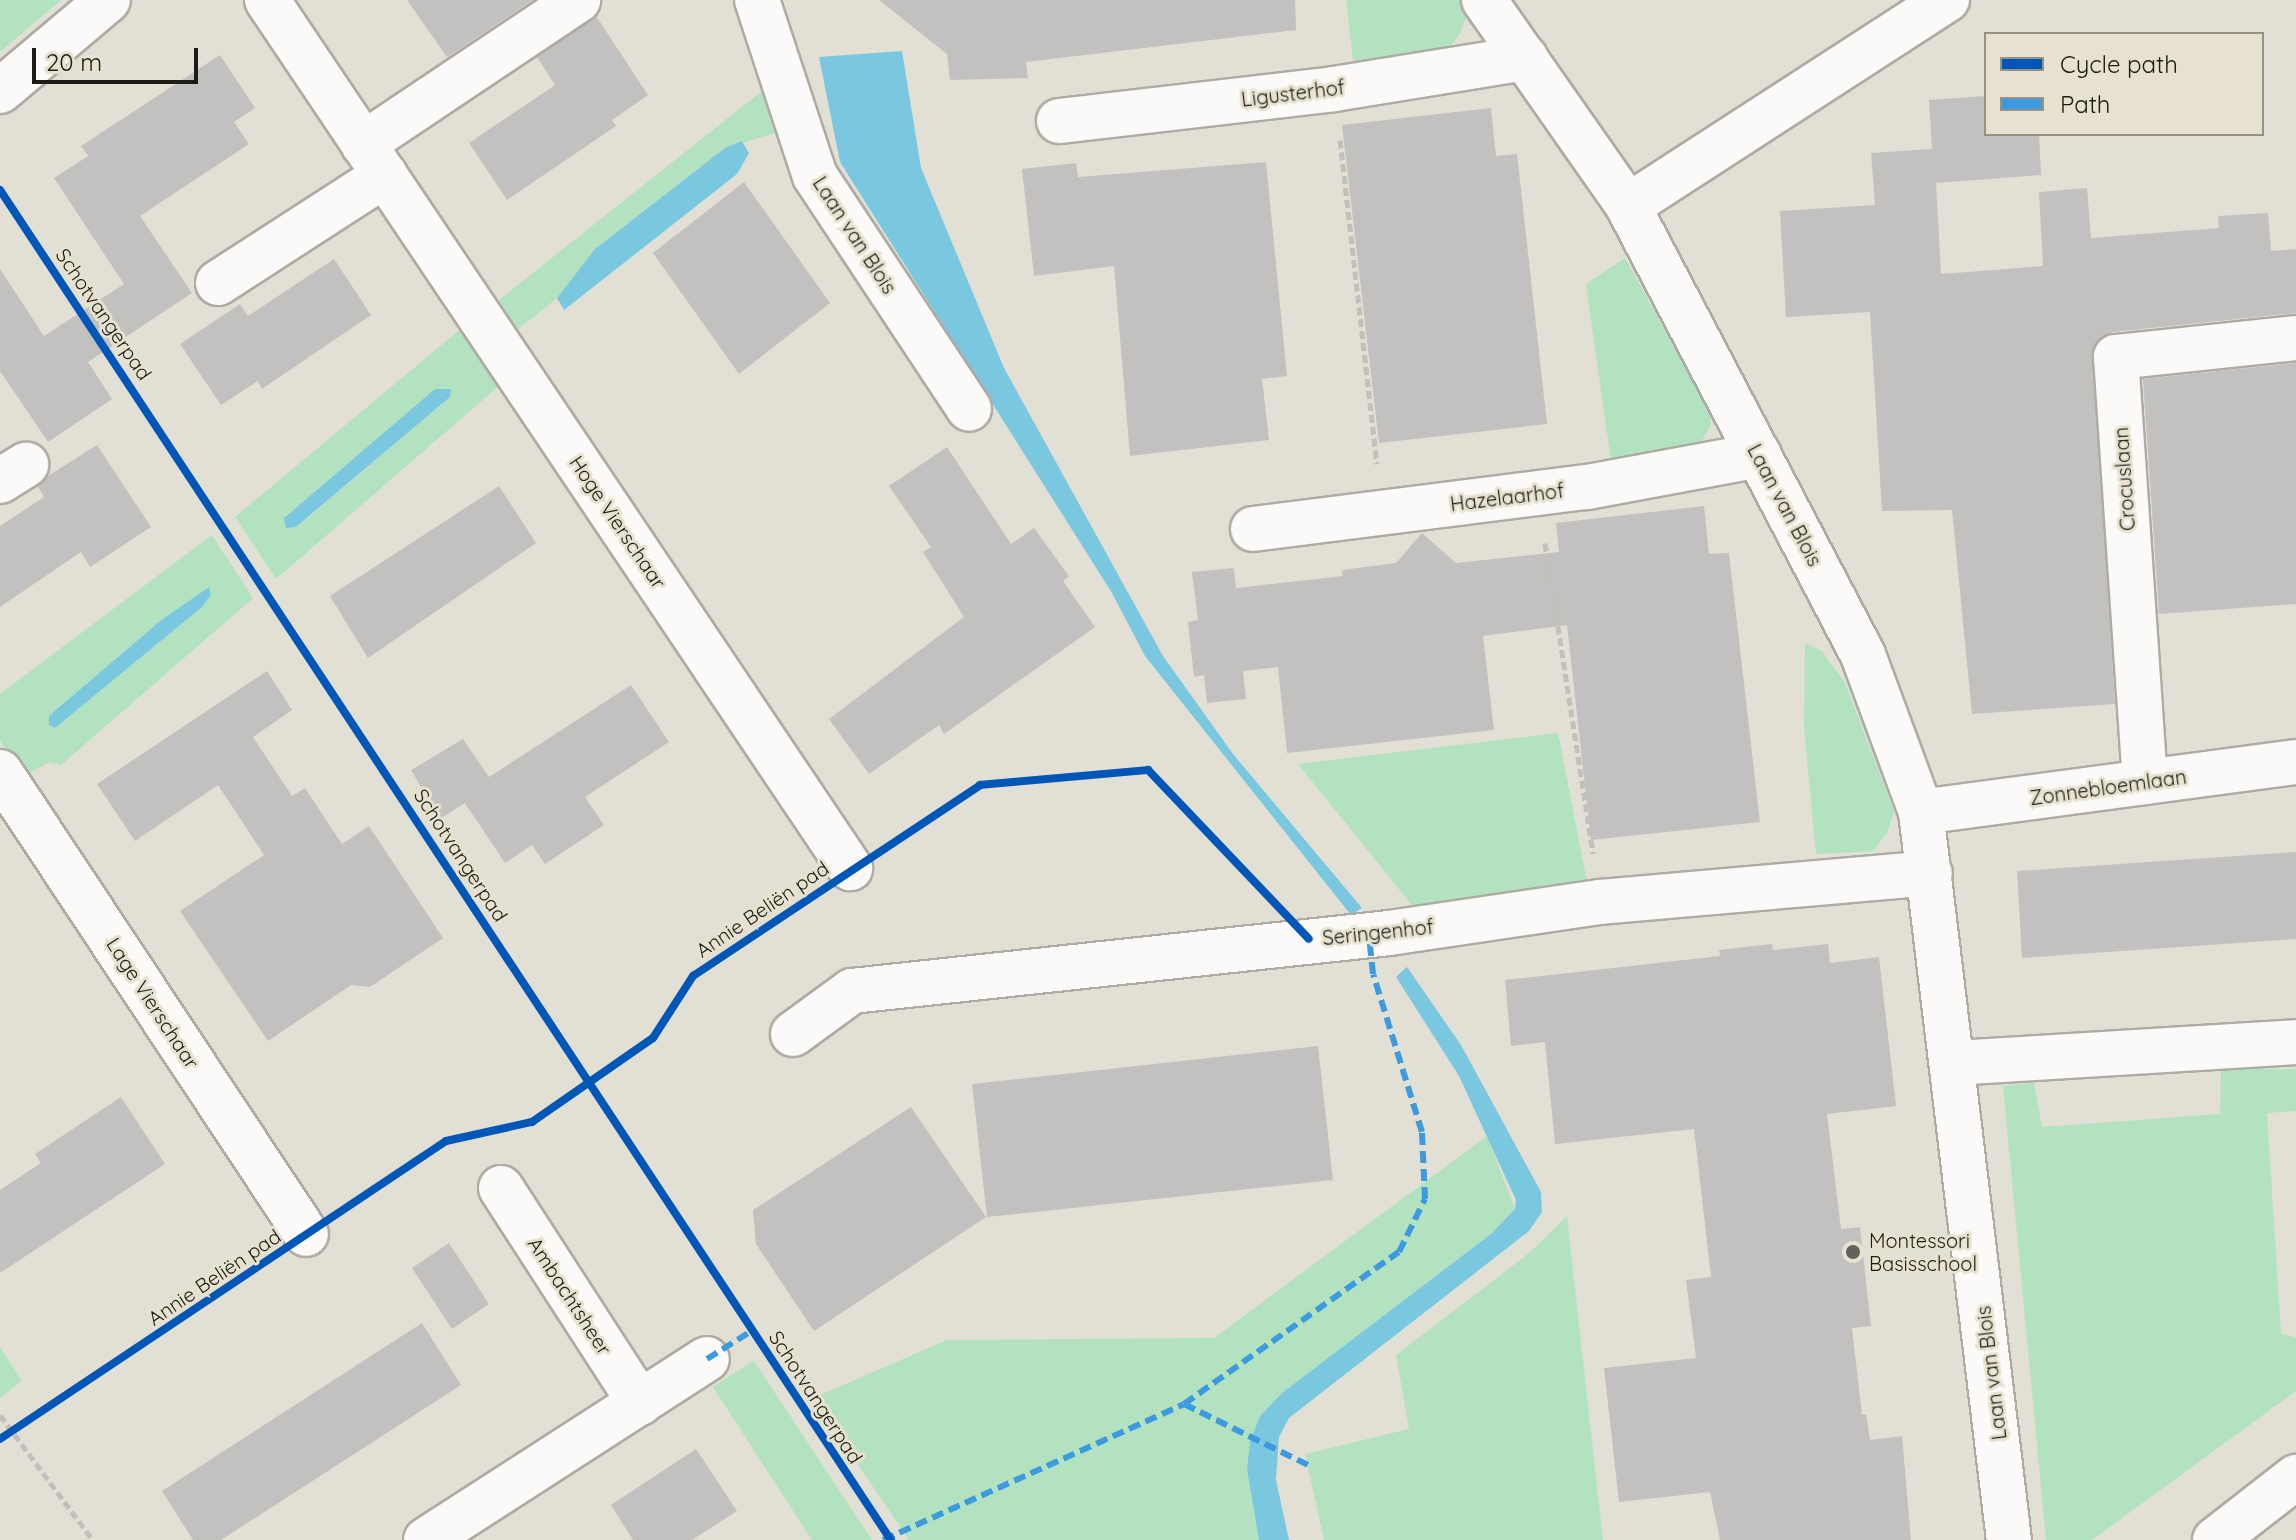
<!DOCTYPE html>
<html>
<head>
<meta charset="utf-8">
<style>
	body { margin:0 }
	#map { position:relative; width:2296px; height:1540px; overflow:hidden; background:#e2dfd5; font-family:Quicksand,sans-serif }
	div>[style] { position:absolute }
	.green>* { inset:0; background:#b3e2c0 }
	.water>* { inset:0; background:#7ac7e0 }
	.building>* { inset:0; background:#c3c1c0 }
	.path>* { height:5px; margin-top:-2.5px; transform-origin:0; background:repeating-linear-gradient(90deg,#c2c0bc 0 8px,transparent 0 12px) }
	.roads { filter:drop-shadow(2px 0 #adaba3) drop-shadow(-2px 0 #adaba3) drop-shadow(0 2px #adaba3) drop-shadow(0 -2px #adaba3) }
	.minor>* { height:44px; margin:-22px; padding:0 22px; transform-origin:22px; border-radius:22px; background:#fbfaf9 }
	.quiet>* { height:6px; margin-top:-3px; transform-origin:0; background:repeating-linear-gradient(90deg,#3c9bdf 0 12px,transparent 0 18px) }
	.cycleway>* { height:8px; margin:-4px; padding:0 4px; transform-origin:4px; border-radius:4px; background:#0057b8 }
	.dots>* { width:22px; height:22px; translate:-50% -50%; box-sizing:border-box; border:4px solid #e7e2d0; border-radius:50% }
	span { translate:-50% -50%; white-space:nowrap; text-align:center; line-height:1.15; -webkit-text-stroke:6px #e7e2d0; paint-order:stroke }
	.street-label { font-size:20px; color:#1d1b15 }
	.poi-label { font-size:20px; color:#1d1b15 }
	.left { translate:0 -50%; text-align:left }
	.legend { position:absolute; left:1984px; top:32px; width:280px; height:104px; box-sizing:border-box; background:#e7e2d0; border:2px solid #969285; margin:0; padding:10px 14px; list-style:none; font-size:24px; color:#1d1b15 }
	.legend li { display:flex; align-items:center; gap:16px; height:40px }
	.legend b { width:40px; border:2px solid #969285 }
	.scale { position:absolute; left:32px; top:48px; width:166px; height:36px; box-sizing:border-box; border:4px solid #1d1b15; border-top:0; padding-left:10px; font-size:24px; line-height:28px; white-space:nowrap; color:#1d1b15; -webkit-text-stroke:6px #e7e2d0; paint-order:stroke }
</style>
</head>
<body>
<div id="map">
	<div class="green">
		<i style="clip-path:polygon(0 0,61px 0,0 52px)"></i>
		<i style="clip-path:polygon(1346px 0,1460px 0,1467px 14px,1460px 34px,1442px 56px,1354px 68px)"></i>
		<i style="clip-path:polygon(772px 83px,786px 130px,725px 148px,595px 249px,557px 298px,517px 330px,499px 300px)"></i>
		<i style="clip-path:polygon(1625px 258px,1709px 410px,1711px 424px,1702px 441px,1688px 451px,1611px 460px,1586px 284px)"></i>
		<i style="clip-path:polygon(evenodd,468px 323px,508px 378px,276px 579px,235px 517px,468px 323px,435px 389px,451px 389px,450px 397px,297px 527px,285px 517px,435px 389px)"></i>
		<i style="clip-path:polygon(evenodd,212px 535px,253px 598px,61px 765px,49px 762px,24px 776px,0 741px,0 694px,212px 535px,209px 588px,202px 607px,55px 728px,49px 725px,50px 716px,160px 621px,209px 588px)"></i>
		<i style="clip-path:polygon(1805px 643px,1822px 651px,1845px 683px,1894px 811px,1887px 833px,1873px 851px,1816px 854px,1804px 728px)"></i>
		<i style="clip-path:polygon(1558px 733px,1588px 887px,1415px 909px,1298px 764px)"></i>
		<i style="clip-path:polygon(2221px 1069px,2296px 1069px,2296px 1111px,2267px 1113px,2281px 1334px,2296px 1338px,2296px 1391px,2092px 1540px,2046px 1540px,2003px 1086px,2034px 1083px,2042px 1127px,2220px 1114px)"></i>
		<i style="clip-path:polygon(1487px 1136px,1515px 1209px,1491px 1234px,1282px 1393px,1260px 1416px,1247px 1470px,1259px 1540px,909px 1540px,813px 1398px,947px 1340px,1214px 1338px)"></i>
		<i style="clip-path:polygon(1567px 1216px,1603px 1540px,1324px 1540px,1305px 1454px,1409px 1429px,1396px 1355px,1528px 1254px)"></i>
		<i style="clip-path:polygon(0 1347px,22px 1381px,0 1398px)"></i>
		<i style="clip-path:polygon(753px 1361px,754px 1361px,872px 1540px,812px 1540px,713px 1387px)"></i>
	</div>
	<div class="water">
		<i style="clip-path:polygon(902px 51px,921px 168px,1004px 368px,1163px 656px,1233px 754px,1362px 908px,1351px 915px,1145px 656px,1112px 593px,840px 162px,819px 57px)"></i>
		<i style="clip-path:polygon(742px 141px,749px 153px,737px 174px,564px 310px,557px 298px,595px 249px,725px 148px)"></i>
		<i style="clip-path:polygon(435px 389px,451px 389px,450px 397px,296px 527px,286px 528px,284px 518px)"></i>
		<i style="clip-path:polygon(209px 587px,211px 595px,202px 607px,55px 728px,49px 725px,49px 716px,160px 621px)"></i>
		<i style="clip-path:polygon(1407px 967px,1461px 1045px,1541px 1192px,1542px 1212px,1529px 1231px,1289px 1418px,1279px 1437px,1276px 1480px,1289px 1540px,1259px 1540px,1247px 1470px,1250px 1442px,1260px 1416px,1282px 1393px,1491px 1234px,1515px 1209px,1516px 1200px,1459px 1076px,1396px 977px)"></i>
	</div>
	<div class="building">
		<i style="clip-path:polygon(407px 0,533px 0,447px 57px)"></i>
		<i style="clip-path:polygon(879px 0,1295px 0,1296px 30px,1026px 62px,1028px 78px,950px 80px,947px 54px)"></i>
		<i style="clip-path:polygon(596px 16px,648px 95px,612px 120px,616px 126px,507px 200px,469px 143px,555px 85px,537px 57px)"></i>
		<i style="clip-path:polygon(220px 55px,255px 108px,234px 122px,249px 144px,140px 216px,192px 293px,88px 362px,112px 399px,48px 442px,0 371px,0 269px,44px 336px,124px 284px,54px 178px,88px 156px,81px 146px)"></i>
		<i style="clip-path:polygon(1986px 96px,1986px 134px,2039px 134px,2041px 175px,1936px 183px,1941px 274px,2043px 266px,2039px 192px,2087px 188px,2091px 238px,2219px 228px,2218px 216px,2268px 213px,2271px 251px,2296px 249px,2296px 313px,2113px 332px,2093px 347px,2115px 704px,1972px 714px,1952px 510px,1882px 511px,1870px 312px,1786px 317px,1780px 211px,1875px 205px,1871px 153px,1932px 149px,1929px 100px)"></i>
		<i style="clip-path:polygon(1491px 108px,1496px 156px,1517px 154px,1547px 424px,1379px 443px,1342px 125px)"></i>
		<i style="clip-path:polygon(1266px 162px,1287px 376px,1262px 379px,1269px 440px,1130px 456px,1114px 266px,1034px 276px,1022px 169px,1076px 163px,1078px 177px)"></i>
		<i style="clip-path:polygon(744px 182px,830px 303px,739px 374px,653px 253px)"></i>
		<i style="clip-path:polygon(334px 259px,371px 315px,262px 389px,258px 381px,221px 405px,180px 344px,240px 304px,248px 316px)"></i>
		<i style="clip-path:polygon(2296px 363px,2296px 604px,2159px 614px,2143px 379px)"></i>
		<i style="clip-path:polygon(97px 445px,151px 527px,90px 567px,81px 552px,0 607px,0 526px,44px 497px,38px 487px,48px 476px)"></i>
		<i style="clip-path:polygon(947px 447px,1011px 544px,1034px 528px,1069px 576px,1063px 581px,1095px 627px,944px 734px,939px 725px,869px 774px,829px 719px,964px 617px,923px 552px,931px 547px,889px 486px)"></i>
		<i style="clip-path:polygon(499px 486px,536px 543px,368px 658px,330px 596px)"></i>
		<i style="clip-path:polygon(1704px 506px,1709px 554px,1729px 553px,1760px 822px,1591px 840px,1567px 625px,1483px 636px,1494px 730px,1287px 753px,1278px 667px,1243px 671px,1246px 699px,1207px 703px,1204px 675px,1194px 677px,1188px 622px,1198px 620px,1192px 572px,1234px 568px,1236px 588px,1343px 576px,1342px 570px,1396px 563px,1422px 533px,1456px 563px,1559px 552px,1556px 523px)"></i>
		<i style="clip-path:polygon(267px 671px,292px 710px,253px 737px,292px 796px,305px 788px,342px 844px,369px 826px,443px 938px,370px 987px,351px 985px,268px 1041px,180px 911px,264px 855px,218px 785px,135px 841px,97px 784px)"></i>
		<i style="clip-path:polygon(631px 685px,669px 742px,585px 797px,604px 825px,545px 864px,532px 845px,505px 863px,465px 803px,440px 819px,411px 770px,463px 739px,489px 777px)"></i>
		<i style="clip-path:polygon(2296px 852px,2296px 939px,2022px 958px,2017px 871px)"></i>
		<i style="clip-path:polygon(1772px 944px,1773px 950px,1828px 944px,1830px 963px,1879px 957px,1896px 1106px,1827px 1114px,1841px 1229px,1860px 1227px,1871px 1326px,1852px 1328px,1862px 1415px,1866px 1414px,1870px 1440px,1902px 1436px,1911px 1540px,1720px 1540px,1710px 1492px,1619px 1502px,1604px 1368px,1696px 1358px,1686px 1280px,1711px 1277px,1694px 1129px,1555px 1144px,1545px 1042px,1511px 1046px,1505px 980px,1720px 956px,1719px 950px)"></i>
		<i style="clip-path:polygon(1318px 1046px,1333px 1180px,987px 1217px,972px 1084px)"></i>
		<i style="clip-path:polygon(121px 1097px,165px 1164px,0 1273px,0 1190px,41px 1163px,35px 1154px)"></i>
		<i style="clip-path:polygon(911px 1107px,986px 1217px,814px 1331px,756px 1244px,753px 1210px)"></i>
		<i style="clip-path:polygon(449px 1243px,489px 1304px,452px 1329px,412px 1268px)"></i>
		<i style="clip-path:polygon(422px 1323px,461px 1385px,221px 1540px,193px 1540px,162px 1491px)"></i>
		<i style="clip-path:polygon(696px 1449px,737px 1511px,692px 1540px,633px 1540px,611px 1505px)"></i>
	</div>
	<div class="path">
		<i style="left:1340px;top:140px;width:326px;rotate:83.5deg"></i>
		<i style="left:1545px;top:543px;width:314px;rotate:81.2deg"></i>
		<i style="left:0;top:1415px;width:156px;rotate:53.4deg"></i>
	</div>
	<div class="roads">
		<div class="minor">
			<i style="left:267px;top:0;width:1046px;rotate:56.11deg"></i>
			<i style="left:757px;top:0;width:185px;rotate:71.8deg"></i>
			<i style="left:815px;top:176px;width:279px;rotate:56.5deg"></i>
			<i style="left:1484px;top:0;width:251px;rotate:55deg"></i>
			<i style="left:1628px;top:206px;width:507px;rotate:62.37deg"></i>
			<i style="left:1863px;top:655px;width:167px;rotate:69.7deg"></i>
			<i style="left:1921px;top:812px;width:733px;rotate:83.11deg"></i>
			<i style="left:0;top:91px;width:141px;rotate:-40.1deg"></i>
			<i style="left:1059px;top:121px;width:277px;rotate:-6.6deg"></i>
			<i style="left:1334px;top:89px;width:194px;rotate:-9.2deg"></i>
			<i style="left:363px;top:144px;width:259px;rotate:-33.8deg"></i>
			<i style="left:1628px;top:206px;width:380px;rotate:-32.9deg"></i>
			<i style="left:218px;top:283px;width:199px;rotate:-32.9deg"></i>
			<i style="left:0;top:481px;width:31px;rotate:-32deg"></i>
			<i style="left:1253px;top:529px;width:337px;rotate:-7.2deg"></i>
			<i style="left:1587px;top:487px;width:175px;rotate:-10.5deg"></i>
			<i style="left:0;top:772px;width:554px;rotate:56.48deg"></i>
			<i style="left:2145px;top:782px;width:426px;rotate:-93.9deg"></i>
			<i style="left:2116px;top:357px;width:181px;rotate:-6deg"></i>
			<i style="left:1921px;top:812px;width:378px;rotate:-7.6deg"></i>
			<i style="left:793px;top:1034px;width:73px;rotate:-36.1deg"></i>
			<i style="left:852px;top:991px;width:540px;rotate:-6.16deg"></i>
			<i style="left:1389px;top:933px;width:213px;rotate:-8.4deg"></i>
			<i style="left:1600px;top:902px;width:331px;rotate:-5deg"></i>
			<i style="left:1954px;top:1063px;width:343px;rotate:-3.5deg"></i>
			<i style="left:501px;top:1188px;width:256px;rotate:57.1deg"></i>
			<i style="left:426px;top:1540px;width:334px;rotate:-32.8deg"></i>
			<i style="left:2215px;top:1540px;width:103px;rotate:-37.9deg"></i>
		</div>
	</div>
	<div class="quiet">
		<i style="left:707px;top:1359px;width:54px;rotate:-32.2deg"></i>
		<i style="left:1184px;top:1404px;width:138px;rotate:26.2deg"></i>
		<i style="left:883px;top:1540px;width:330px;rotate:-24.3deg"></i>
		<i style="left:1184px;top:1404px;width:263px;rotate:-35.3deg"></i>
		<i style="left:1399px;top:1252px;width:59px;rotate:-63.9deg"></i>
		<i style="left:1425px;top:1199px;width:67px;rotate:-92.6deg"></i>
		<i style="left:1422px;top:1132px;width:165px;rotate:-107.2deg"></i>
		<i style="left:1373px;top:974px;width:39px;rotate:-96deg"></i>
	</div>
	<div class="cycleway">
		<i style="left:0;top:190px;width:1618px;rotate:56.58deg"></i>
		<i style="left:0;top:1439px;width:536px;rotate:-33.75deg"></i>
		<i style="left:446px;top:1141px;width:88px;rotate:-12.5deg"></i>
		<i style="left:532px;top:1122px;width:147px;rotate:-34.8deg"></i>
		<i style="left:653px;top:1038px;width:74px;rotate:-57.2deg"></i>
		<i style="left:693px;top:976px;width:345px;rotate:-33.6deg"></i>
		<i style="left:980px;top:785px;width:169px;rotate:-5.1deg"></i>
		<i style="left:1148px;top:770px;width:233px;rotate:46.4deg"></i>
	</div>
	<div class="dots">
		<i style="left:1853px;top:1252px;background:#626058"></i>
	</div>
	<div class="street-label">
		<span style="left:1293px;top:93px;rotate:-7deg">Ligusterhof</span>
		<span style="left:855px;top:235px;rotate:57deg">Laan van Blois</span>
		<span style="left:104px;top:314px;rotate:56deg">Schotvangerpad</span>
		<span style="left:2124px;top:479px;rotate:-94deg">Crocuslaan</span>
		<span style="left:1507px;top:497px;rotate:-7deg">Hazelaarhof</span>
		<span style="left:1785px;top:505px;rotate:62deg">Laan van Blois</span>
		<span style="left:618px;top:522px;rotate:56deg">Hoge Vierschaar</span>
		<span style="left:2108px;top:787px;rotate:-8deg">Zonnebloemlaan</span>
		<span style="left:461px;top:855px;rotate:57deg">Schotvangerpad</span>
		<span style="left:762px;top:909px;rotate:-34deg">Annie Beliën pad</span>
		<span style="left:1378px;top:932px;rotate:-6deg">Seringenhof</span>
		<span style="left:153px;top:1003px;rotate:57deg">Lage Vierschaar</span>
		<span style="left:214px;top:1277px;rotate:-34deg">Annie Beliën pad</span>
		<span style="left:570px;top:1296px;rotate:57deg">Ambachtsheer</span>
		<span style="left:1991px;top:1373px;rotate:-97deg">Laan van Blois</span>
		<span style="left:816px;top:1397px;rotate:57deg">Schotvangerpad</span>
	</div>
	<div class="poi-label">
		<span class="left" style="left:1869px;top:1252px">Montessori<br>Basisschool</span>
	</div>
	<ul class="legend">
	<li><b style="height:10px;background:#0057b8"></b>Cycle path</li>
	<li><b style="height:10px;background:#3c9bdf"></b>Path</li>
	</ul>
	<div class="scale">20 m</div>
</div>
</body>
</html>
